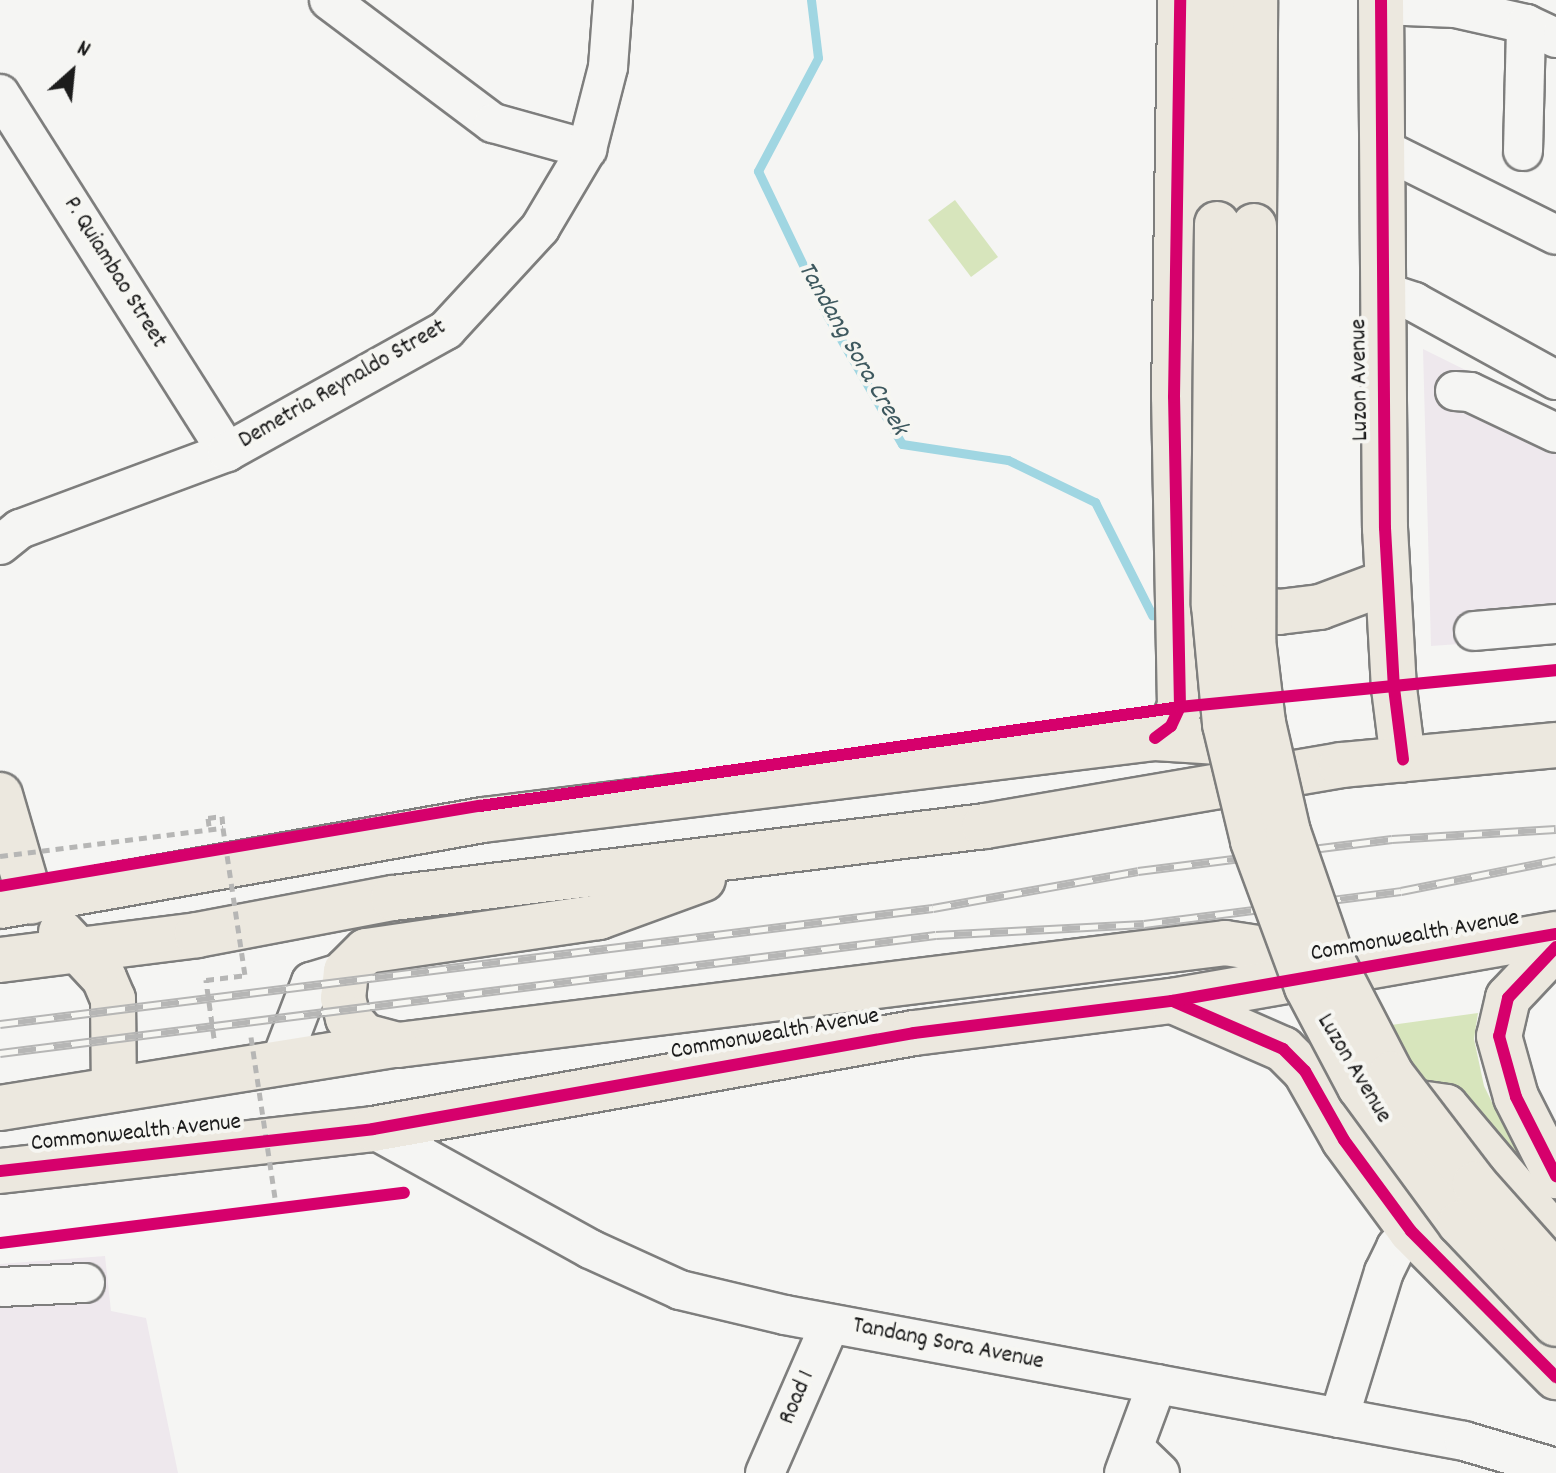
<!DOCTYPE html>
<html>
<head>
<meta charset="utf-8">
<style>
	body { margin:0 }
	#map { position:relative; width:1556px; height:1473px; overflow:hidden; background:#f5f5f3; font-family:Dekko,sans-serif }
	div>[style] { position:absolute }
	.built>* { inset:0; background:#eee8ed }
	.green>* { inset:0; background:#d7e5bc }
	.stream>* { height:9px; margin:-4.5px; padding:0 4.5px; transform-origin:4.5px; border-radius:4.5px; background:#a0d6e2 }
	.path>* { height:5px; margin-top:-2.5px; transform-origin:0; background:repeating-linear-gradient(90deg,#b6b6b5 0 8px,transparent 0 14px) }
	.roads { filter:drop-shadow(2px 0 #7e7e7d) drop-shadow(-2px 0 #7e7e7d) drop-shadow(0 2px #7e7e7d) drop-shadow(0 -2px #7e7e7d) }
	.minor>* { height:38px; margin:-19px; padding:0 19px; transform-origin:19px; border-radius:19px; background:#f5f5f3 }
	.major>* { height:44px; margin:-22px; padding:0 22px; transform-origin:22px; border-radius:22px; background:#ece8df }
	.rail>* { height:9px; margin-top:-4.5px; transform-origin:0; background:repeating-linear-gradient(90deg,#f6f6f2 0 18px,#b6b6b5 0 36px); box-sizing:border-box; border-block:2px solid #b6b6b5 }
	.path-bridge>* { height:5px; margin-top:-2.5px; transform-origin:0; background:repeating-linear-gradient(90deg,#b6b6b5 0 8px,transparent 0 14px) }
	.bridges { filter:drop-shadow(2px 0 #7e7e7d) drop-shadow(-2px 0 #7e7e7d) drop-shadow(0 2px #7e7e7d) drop-shadow(0 -2px #7e7e7d) }
	.major-bridge>* { height:44px; margin:-22px; padding:0 22px; transform-origin:22px; border-radius:22px; background:#ece8df }
	.cycleway>* { height:12px; margin:-6px; padding:0 6px; transform-origin:6px; border-radius:6px; background:#d6006c }
	span { translate:-50% -50%; white-space:nowrap; text-align:center; line-height:1.15; -webkit-text-stroke:8px #f6f6f2; paint-order:stroke }
	.street-label { font-size:24px; color:#1c1c1c }
	.water-label { font-size:26px; color:#3d585e; font-style:italic }
	.north { position:absolute; left:32px; top:32px; width:80px; height:80px; -webkit-text-stroke:6px #f6f6f2; paint-order:stroke; rotate:27deg; font-size:22px; font-weight:700; line-height:32px; text-align:center; color:#1c1c1c }
	.north::after { content:''; display:block; margin:auto; width:28px; height:36px; background:#1c1c1c; clip-path:polygon(50% 0,100% 100%,50% 72%,0 100%) }
</style>
</head>
<body>
<div id="map">
	<div class="built">
		<i style="clip-path:polygon(1423px 349px,1556px 415px,1556px 637px,1431px 646px)"></i>
		<i style="clip-path:polygon(105px 1256px,111px 1311px,146px 1318px,178px 1473px,0 1473px,0 1264px)"></i>
	</div>
	<div class="green">
		<i style="clip-path:polygon(955px 200px,998px 257px,971px 277px,928px 220px)"></i>
		<i style="clip-path:polygon(1478px 1013px,1474px 1039px,1484px 1086px,1530px 1179px,1369px 1125px,1364px 1136px,1304px 1037px)"></i>
	</div>
	<div class="stream">
		<i style="left:811px;top:0;width:58px;rotate:83.1deg"></i>
		<i style="left:818px;top:58px;width:128px;rotate:118deg"></i>
		<i style="left:758px;top:171px;width:162px;rotate:64.4deg"></i>
		<i style="left:828px;top:317px;width:147px;rotate:59.8deg"></i>
		<i style="left:902px;top:444px;width:107px;rotate:8.6deg"></i>
		<i style="left:1008px;top:460px;width:97px;rotate:25.8deg"></i>
		<i style="left:1095px;top:502px;width:127px;rotate:63.2deg"></i>
	</div>
	<div class="path">
		<i style="left:209px;top:826px;width:8px;rotate:-97deg"></i>
		<i style="left:208px;top:818px;width:14px;rotate:-8deg"></i>
		<i style="left:222px;top:816px;width:12px;rotate:85deg"></i>
		<i style="left:214px;top:1038px;width:59px;rotate:-97.9deg"></i>
		<i style="left:206px;top:980px;width:39px;rotate:-7deg"></i>
		<i style="left:223px;top:1215px;width:54px;rotate:-10.7deg"></i>
	</div>
	<div class="roads">
		<div class="minor">
			<i style="left:329px;top:0;width:205px;rotate:36.9deg"></i>
			<i style="left:493px;top:123px;width:98px;rotate:15.5deg"></i>
			<i style="left:1381px;top:5px;width:74px;rotate:2.3deg"></i>
			<i style="left:1455px;top:8px;width:73px;rotate:12.7deg"></i>
			<i style="left:1526px;top:24px;width:33px;rotate:25deg"></i>
			<i style="left:0;top:94px;width:424px;rotate:57.6deg"></i>
			<i style="left:1381px;top:148px;width:195px;rotate:26.4deg"></i>
			<i style="left:1523px;top:151px;width:127px;rotate:-88.6deg"></i>
			<i style="left:1381px;top:291px;width:35px;rotate:18deg"></i>
			<i style="left:1414px;top:302px;width:162px;rotate:28.8deg"></i>
			<i style="left:1455px;top:391px;width:15px;rotate:4deg"></i>
			<i style="left:1470px;top:392px;width:95px;rotate:25.5deg"></i>
			<i style="left:0;top:545px;width:26px;rotate:-39deg"></i>
			<i style="left:20px;top:529px;width:221px;rotate:-20.4deg"></i>
			<i style="left:227px;top:452px;width:251px;rotate:-29.1deg"></i>
			<i style="left:446px;top:330px;width:139px;rotate:-47.3deg"></i>
			<i style="left:540px;top:228px;width:92px;rotate:-59.3deg"></i>
			<i style="left:587px;top:149px;width:85px;rotate:-75.6deg"></i>
			<i style="left:608px;top:67px;width:67px;rotate:-85.7deg"></i>
			<i style="left:1474px;top:631px;width:82px;rotate:-4.9deg"></i>
			<i style="left:280px;top:1063px;width:87px;rotate:-69.1deg"></i>
			<i style="left:311px;top:982px;width:37px;rotate:-17deg"></i>
			<i style="left:373px;top:1129px;width:248px;rotate:28.9deg"></i>
			<i style="left:590px;top:1249px;width:99px;rotate:24.5deg"></i>
			<i style="left:680px;top:1290px;width:108px;rotate:13.4deg"></i>
			<i style="left:785px;top:1315px;width:691px;rotate:10.51deg"></i>
			<i style="left:1464px;top:1441px;width:96px;rotate:16.4deg"></i>
			<i style="left:0;top:1287px;width:85px;rotate:-2.7deg"></i>
			<i style="left:1339px;top:1418px;width:153px;rotate:-72.9deg"></i>
			<i style="left:1384px;top:1272px;width:28px;rotate:-64deg"></i>
			<i style="left:1396px;top:1247px;width:22px;rotate:-47deg"></i>
			<i style="left:1134px;top:1448px;width:36px;rotate:44deg"></i>
			<i style="left:765px;top:1473px;width:163px;rotate:-66.4deg"></i>
			<i style="left:1124px;top:1473px;width:95px;rotate:-69.7deg"></i>
		</div>
		<div class="major">
			<i style="left:1381px;top:0;width:528px;rotate:89.57deg"></i>
			<i style="left:1385px;top:528px;width:160px;rotate:86.8deg"></i>
			<i style="left:1394px;top:688px;width:72px;rotate:82.8deg"></i>
			<i style="left:1217px;top:224px;width:224px;rotate:-89.7deg"></i>
			<i style="left:1254px;top:226px;width:226px;rotate:-89.7deg"></i>
			<i style="left:1218px;top:592px;width:35px;rotate:25deg"></i>
			<i style="left:1250px;top:607px;width:29px;rotate:10deg"></i>
			<i style="left:1279px;top:612px;width:41px;rotate:-7deg"></i>
			<i style="left:1320px;top:607px;width:72px;rotate:-20.5deg"></i>
			<i style="left:1155px;top:738px;width:20px;rotate:-37deg"></i>
			<i style="left:1171px;top:726px;width:21px;rotate:-65deg"></i>
			<i style="left:1180px;top:707px;width:310px;rotate:-91.1deg"></i>
			<i style="left:1174px;top:397px;width:397px;rotate:-89.1deg"></i>
			<i style="left:0;top:795px;width:111px;rotate:73.8deg"></i>
			<i style="left:703px;top:879px;width:111px;rotate:159.9deg"></i>
			<i style="left:599px;top:917px;width:235px;rotate:171.7deg"></i>
			<i style="left:366px;top:951px;width:28px;rotate:135deg"></i>
			<i style="left:346px;top:971px;width:27px;rotate:96deg"></i>
			<i style="left:343px;top:998px;width:21px;rotate:76deg"></i>
			<i style="left:348px;top:1018px;width:24px;rotate:48deg"></i>
			<i style="left:364px;top:1036px;width:35px;rotate:15deg"></i>
			<i style="left:398px;top:1045px;width:833px;rotate:-7.03deg"></i>
			<i style="left:1225px;top:943px;width:106px;rotate:8.7deg"></i>
			<i style="left:0;top:906px;width:491px;rotate:-10.1deg"></i>
			<i style="left:483px;top:820px;width:677px;rotate:-6.96deg"></i>
			<i style="left:1155px;top:738px;width:112px;rotate:3.6deg"></i>
			<i style="left:61px;top:932px;width:63px;rotate:46.9deg"></i>
			<i style="left:104px;top:978px;width:23px;rotate:67deg"></i>
			<i style="left:113px;top:999px;width:89px;rotate:89.4deg"></i>
			<i style="left:1556px;top:947px;width:70px;rotate:133.3deg"></i>
			<i style="left:1508px;top:998px;width:39px;rotate:103deg"></i>
			<i style="left:1499px;top:1036px;width:63px;rotate:74.4deg"></i>
			<i style="left:1516px;top:1097px;width:89px;rotate:63.1deg"></i>
			<i style="left:0;top:960px;width:199px;rotate:-7.2deg"></i>
			<i style="left:197px;top:935px;width:199px;rotate:-10.7deg"></i>
			<i style="left:393px;top:898px;width:596px;rotate:-6.93deg"></i>
			<i style="left:985px;top:826px;width:361px;rotate:-9.7deg"></i>
			<i style="left:1341px;top:765px;width:216px;rotate:-5.3deg"></i>
			<i style="left:1173px;top:1001px;width:120px;rotate:23.6deg"></i>
			<i style="left:1283px;top:1049px;width:31px;rotate:45deg"></i>
			<i style="left:1305px;top:1071px;width:79px;rotate:60.5deg"></i>
			<i style="left:1344px;top:1140px;width:113px;rotate:53.6deg"></i>
			<i style="left:1411px;top:1231px;width:206px;rotate:45.2deg"></i>
			<i style="left:0;top:1108px;width:400px;rotate:-9.1deg"></i>
			<i style="left:1391px;top:1123px;width:34px;rotate:-36deg"></i>
			<i style="left:1419px;top:1103px;width:27px;rotate:8deg"></i>
			<i style="left:1446px;top:1107px;width:170px;rotate:49.8deg"></i>
			<i style="left:0;top:1171px;width:375px;rotate:-6.4deg"></i>
			<i style="left:373px;top:1129px;width:549px;rotate:-10.06deg"></i>
			<i style="left:914px;top:1033px;width:260px;rotate:-7.1deg"></i>
			<i style="left:1172px;top:1001px;width:390px;rotate:-9.9deg"></i>
		</div>
	</div>
	<div class="rail">
		<i style="left:0;top:1024px;width:940px;rotate:-7.09deg"></i>
		<i style="left:933px;top:908px;width:208px;rotate:-10.2deg"></i>
		<i style="left:1138px;top:871px;width:256px;rotate:-7.2deg"></i>
		<i style="left:1392px;top:839px;width:164px;rotate:-3.5deg"></i>
		<i style="left:0;top:1053px;width:943px;rotate:-7.19deg"></i>
		<i style="left:936px;top:935px;width:208px;rotate:-3deg"></i>
		<i style="left:1144px;top:924px;width:259px;rotate:-7.3deg"></i>
		<i style="left:1401px;top:891px;width:158px;rotate:-11.3deg"></i>
	</div>
	<div class="path-bridge">
		<i style="left:0;top:856px;width:225px;rotate:-7.2deg"></i>
		<i style="left:223px;top:828px;width:149px;rotate:81.5deg"></i>
		<i style="left:251px;top:1037px;width:170px;rotate:81.5deg"></i>
	</div>
	<div class="bridges">
		<div class="major-bridge">
			<i style="left:1217px;top:224px;width:381px;rotate:90.5deg"></i>
			<i style="left:1214px;top:605px;width:120px;rotate:84.7deg"></i>
			<i style="left:1225px;top:724px;width:120px;rotate:76.5deg"></i>
			<i style="left:1253px;top:841px;width:156px;rotate:69.7deg"></i>
			<i style="left:1307px;top:987px;width:113px;rotate:62.1deg"></i>
			<i style="left:1360px;top:1087px;width:169px;rotate:53.7deg"></i>
			<i style="left:1460px;top:1223px;width:139px;rotate:46.5deg"></i>
			<i style="left:1254px;top:226px;width:414px;rotate:90.1deg"></i>
			<i style="left:1253px;top:640px;width:84px;rotate:83.1deg"></i>
			<i style="left:1263px;top:723px;width:112px;rotate:77.1deg"></i>
			<i style="left:1288px;top:832px;width:138px;rotate:70.9deg"></i>
			<i style="left:1333px;top:962px;width:126px;rotate:62.6deg"></i>
			<i style="left:1391px;top:1074px;width:138px;rotate:52.6deg"></i>
			<i style="left:1475px;top:1184px;width:122px;rotate:48.3deg"></i>
		</div>
	</div>
	<div class="cycleway">
		<i style="left:1381px;top:0;width:528px;rotate:89.57deg"></i>
		<i style="left:1385px;top:528px;width:160px;rotate:86.8deg"></i>
		<i style="left:1394px;top:688px;width:72px;rotate:82.8deg"></i>
		<i style="left:1155px;top:738px;width:20px;rotate:-37deg"></i>
		<i style="left:1171px;top:726px;width:21px;rotate:-65deg"></i>
		<i style="left:1180px;top:707px;width:310px;rotate:-91.1deg"></i>
		<i style="left:1174px;top:397px;width:397px;rotate:-89.1deg"></i>
		<i style="left:0;top:886px;width:487px;rotate:-9.5deg"></i>
		<i style="left:480px;top:806px;width:707px;rotate:-8.05deg"></i>
		<i style="left:1180px;top:707px;width:378px;rotate:-5.6deg"></i>
		<i style="left:1556px;top:947px;width:70px;rotate:133.3deg"></i>
		<i style="left:1508px;top:998px;width:39px;rotate:103deg"></i>
		<i style="left:1499px;top:1036px;width:63px;rotate:74.4deg"></i>
		<i style="left:1516px;top:1097px;width:89px;rotate:63.1deg"></i>
		<i style="left:1175px;top:1002px;width:118px;rotate:23.5deg"></i>
		<i style="left:1283px;top:1049px;width:31px;rotate:45deg"></i>
		<i style="left:1305px;top:1071px;width:79px;rotate:60.5deg"></i>
		<i style="left:1344px;top:1140px;width:113px;rotate:53.6deg"></i>
		<i style="left:1411px;top:1231px;width:206px;rotate:45.2deg"></i>
		<i style="left:0;top:1171px;width:375px;rotate:-6.4deg"></i>
		<i style="left:373px;top:1129px;width:549px;rotate:-10.06deg"></i>
		<i style="left:914px;top:1033px;width:260px;rotate:-7.1deg"></i>
		<i style="left:1172px;top:1001px;width:390px;rotate:-9.9deg"></i>
		<i style="left:0;top:1243px;width:407px;rotate:-7.1deg"></i>
	</div>
	<div class="street-label">
		<span style="left:114px;top:273px;rotate:58deg">P. Quiambao Street</span>
		<span style="left:1361px;top:380px;rotate:-91deg">Luzon Avenue</span>
		<span style="left:343px;top:385px;rotate:-30deg">Demetria Reynaldo Street</span>
		<span style="left:1415px;top:937px;rotate:-10deg">Commonwealth Avenue</span>
		<span style="left:775px;top:1035px;rotate:-10deg">Commonwealth Avenue</span>
		<span style="left:1353px;top:1069px;rotate:59deg">Luzon Avenue</span>
		<span style="left:136px;top:1134px;rotate:-6deg">Commonwealth Avenue</span>
		<span style="left:948px;top:1345px;rotate:11deg">Tandang Sora Avenue</span>
		<span style="left:798px;top:1398px;rotate:-67deg">Road 1</span>
	</div>
	<div class="water-label">
		<span style="left:852px;top:349px;rotate:60deg">Tandang Sora Creek</span>
	</div>
	<div class="north">N</div>
</div>
</body>
</html>
